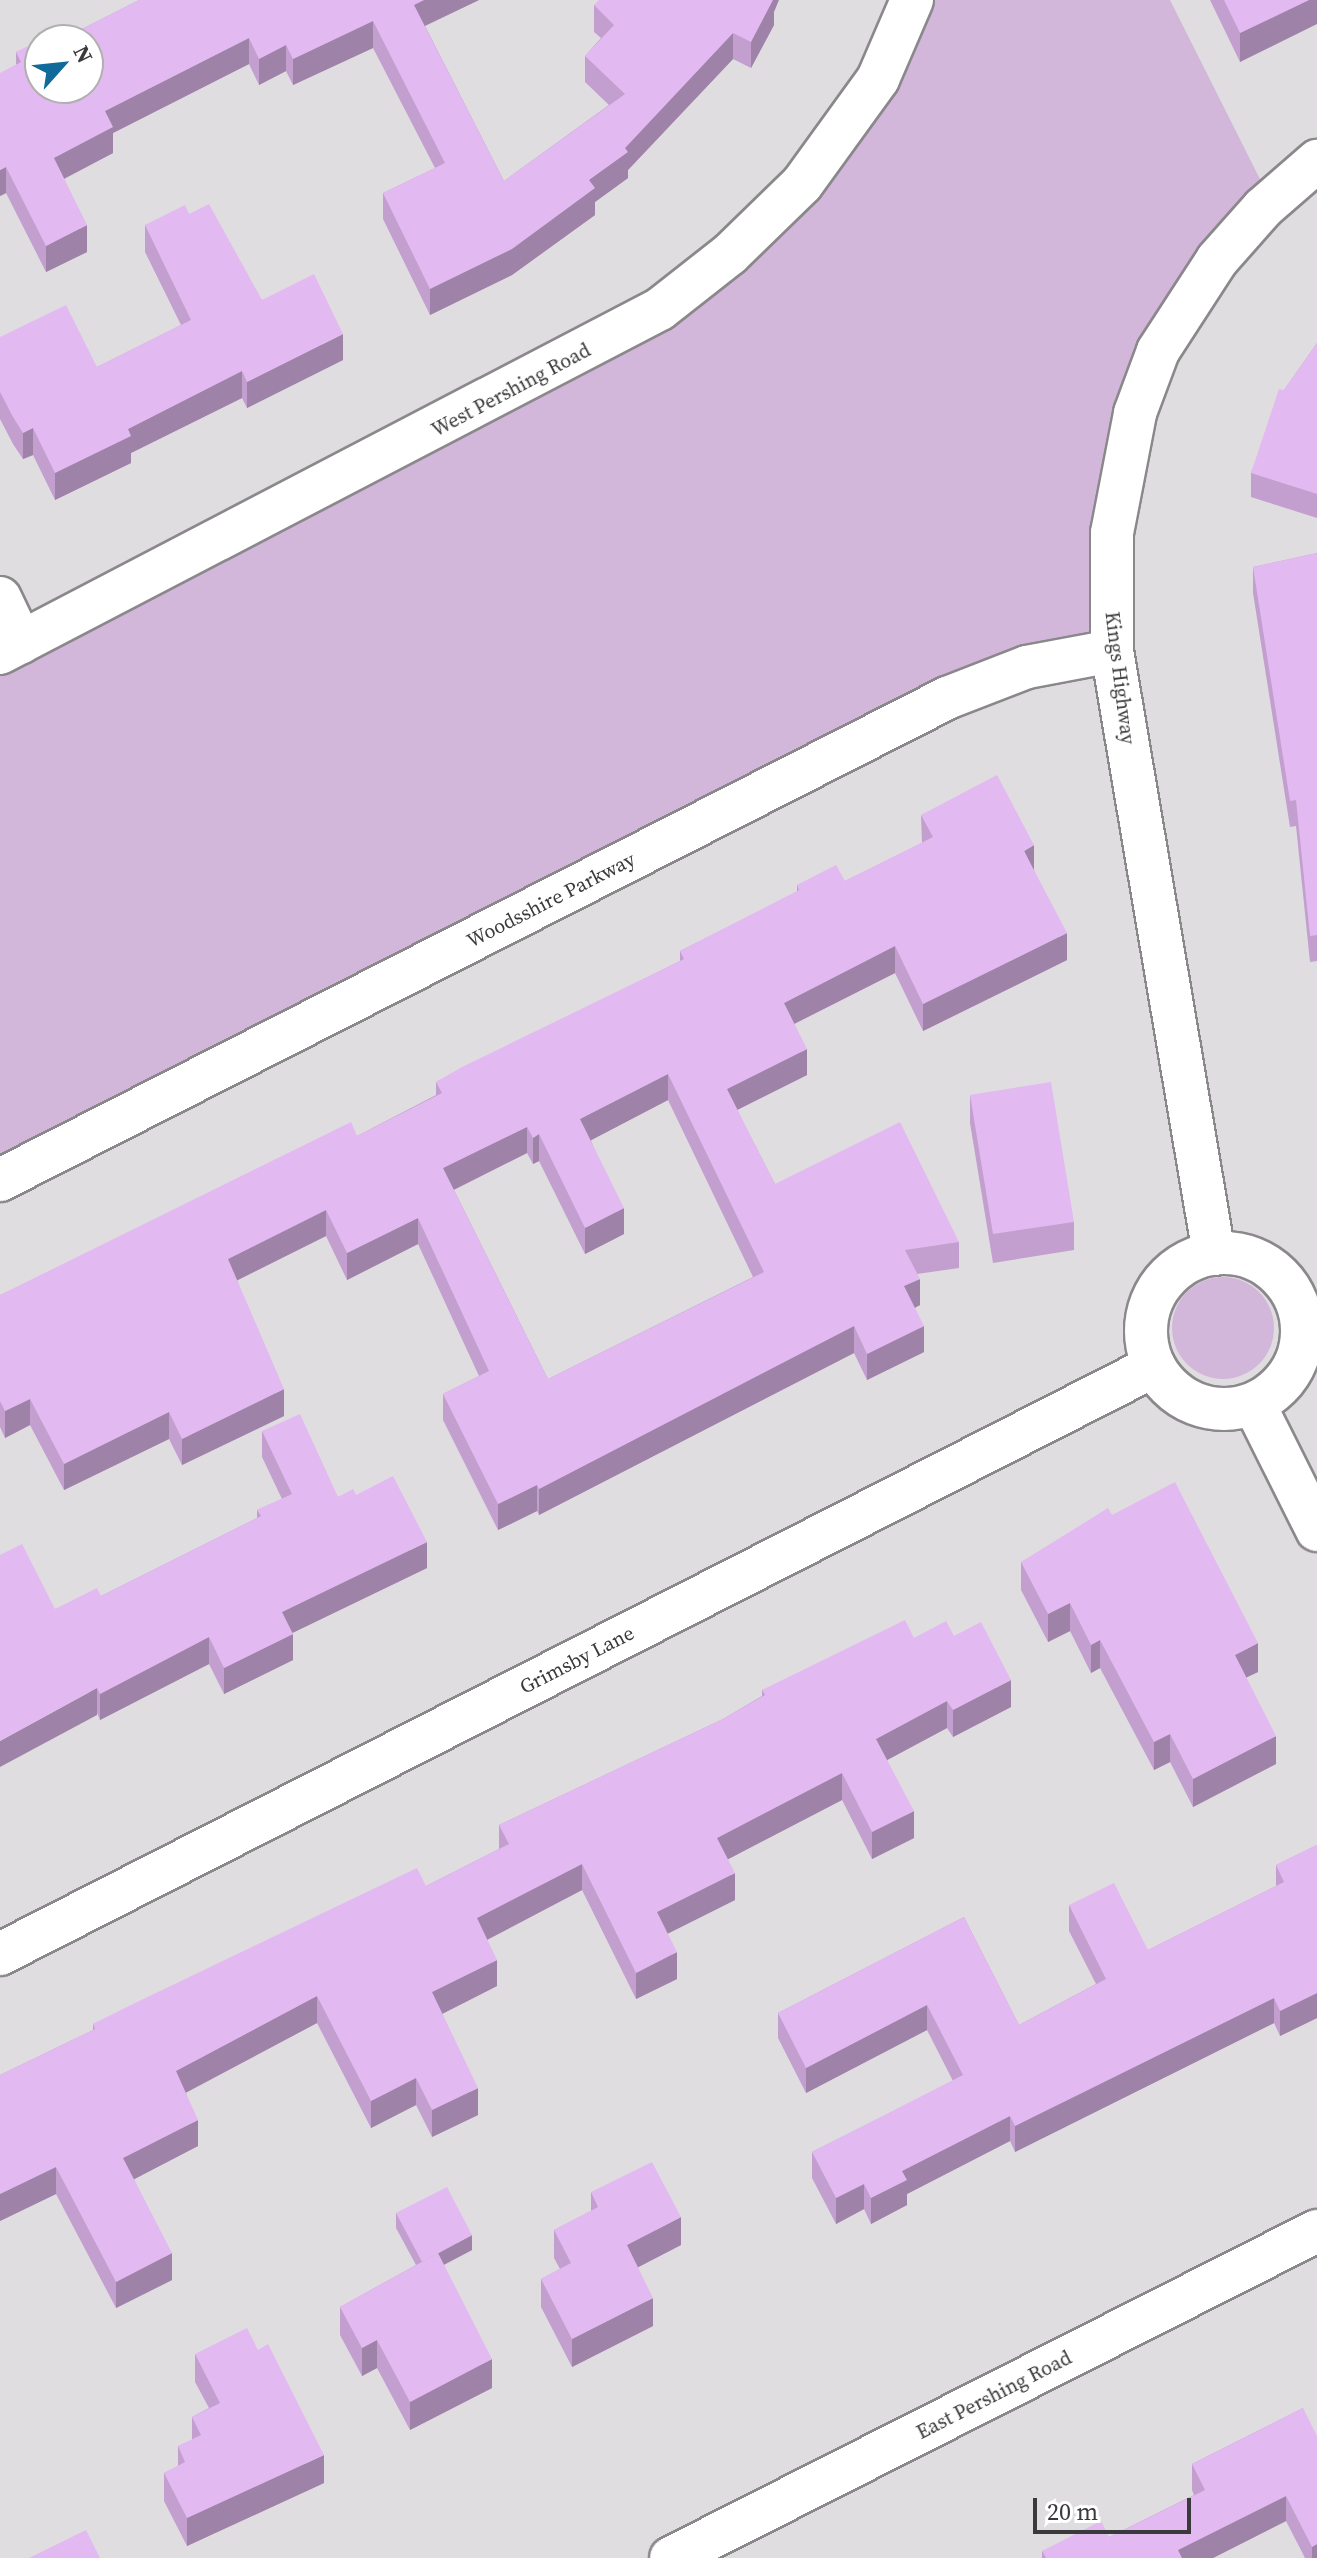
<!DOCTYPE html>
<html>
<head>
<meta charset="utf-8">
<style>
	body { margin:0 }
	#map { position:relative; width:1317px; height:2558px; overflow:hidden; background:#e0dde1; font-family:"Source Serif 4",serif }
	div>[style] { position:absolute }
	.green>* { inset:0; background:#d2b7db }
	.round { border-radius:50% }
	.roads { filter:drop-shadow(2px 0 #8b888c) drop-shadow(-2px 0 #8b888c) drop-shadow(0 2px #8b888c) drop-shadow(0 -2px #8b888c) }
	.street>* { height:42px; margin:-21px; padding:0 21px; transform-origin:21px; border-radius:21px; background:#fff }
	.street>.ring { margin:-21px; padding:0; box-sizing:content-box; background:none; border:42px solid #fff; border-radius:50% }
	.wall>* { inset:0; background:#c29fce }
	.shaded-wall>* { inset:0; background:#9e82a8 }
	.building>* { inset:0; background:#e2b9f0 }
	span { translate:-50% -50%; white-space:nowrap; text-align:center; line-height:1.15; -webkit-text-stroke:7px #fff; paint-order:stroke }
	.street-label { font-size:20px; color:#3a393b }
	.north { position:absolute; left:24px; top:24px; width:80px; height:80px; box-sizing:border-box; background:#fff; border:2px solid #b0b0b1; border-radius:50%; rotate:63deg; font-size:22px; font-weight:700; line-height:32px; text-align:center; color:#3a393b }
	.north::after { content:''; display:block; margin:auto; width:28px; height:36px; background:#126a9a; clip-path:polygon(50% 0,100% 100%,50% 72%,0 100%) }
	.scale { position:absolute; left:1033px; top:2498px; width:158px; height:36px; box-sizing:border-box; border:4px solid #3a393b; border-top:0; padding-left:10px; font-size:24px; line-height:28px; white-space:nowrap; color:#3a393b; -webkit-text-stroke:6px #fff; paint-order:stroke }
</style>
</head>
<body>
<div id="map">
	<div class="green">
		<i style="clip-path:polygon(912px 0,1170px 0,1271px 201px,1158px 351px,1112px 651px,1070px 656px,0 1180px,0 653px,730px 254px)"></i>
		<i class="round" style="left:1172px;top:1277px;width:102px;height:102px"></i>
	</div>
	<div class="roads">
		<div class="street">
			<i style="left:0;top:598px;width:49px;rotate:64.5deg"></i>
			<i style="left:0;top:653px;width:744px;rotate:-27.53deg"></i>
			<i style="left:660px;top:309px;width:89px;rotate:-38.2deg"></i>
			<i style="left:730px;top:254px;width:100px;rotate:-44.2deg"></i>
			<i style="left:802px;top:184px;width:130px;rotate:-54.1deg"></i>
			<i style="left:878px;top:79px;width:86px;rotate:-66.7deg"></i>
			<i style="left:0;top:1180px;width:1063px;rotate:-26.97deg"></i>
			<i style="left:947px;top:698px;width:86px;rotate:-21.2deg"></i>
			<i style="left:1027px;top:667px;width:86px;rotate:-10.7deg"></i>
			<i class="ring" style="left:1146px;top:1253px;width:114px;height:114px"></i>
			<i style="left:1214px;top:1254px;width:612px;rotate:-99.6deg"></i>
			<i style="left:1112px;top:651px;width:118px;rotate:-90deg"></i>
			<i style="left:1112px;top:533px;width:122px;rotate:-79.1deg"></i>
			<i style="left:1135px;top:413px;width:66px;rotate:-69.6deg"></i>
			<i style="left:1158px;top:351px;width:108px;rotate:-57deg"></i>
			<i style="left:1217px;top:260px;width:69px;rotate:-48.5deg"></i>
			<i style="left:1263px;top:208px;width:72px;rotate:-41deg"></i>
			<i style="left:1254px;top:1404px;width:141px;rotate:63.4deg"></i>
			<i style="left:0;top:1954px;width:1295px;rotate:-27deg"></i>
			<i style="left:671px;top:2558px;width:724px;rotate:-26.85deg"></i>
		</div>
	</div>
	<div class="wall">
		<i style="clip-path:polygon(139px 0,479px 0,425px 26px,504px 181px,609px 105px,585px 82px,585px 56px,601px 38px,594px 32px,594px 5px,774px 12px,774px 25px,751px 68px,733px 59px,628px 170px,628px 178px,595px 202px,595px 215px,512px 275px,430px 315px,383px 219px,383px 193px,435px 168px,373px 48px,293px 85px,286px 71px,259px 85px,249px 64px,113px 133px,113px 153px,64px 179px,87px 252px,46px 272px,6px 193px,0 196px,16px 64px,16px 52px,74px 33px)"></i>
		<i style="clip-path:polygon(1210px 0,1317px 0,1240px 62px)"></i>
		<i style="clip-path:polygon(189px 214px,262px 300px,343px 360px,247px 408px,242px 398px,131px 453px,131px 463px,55px 500px,33px 455px,23px 459px,13px 444px,0 419px,0 337px,97px 367px,181px 325px,145px 252px,145px 225px)"></i>
		<i style="clip-path:polygon(1317px 343px,1317px 518px,1251px 497px,1251px 473px,1284px 390px)"></i>
		<i style="clip-path:polygon(1317px 553px,1317px 961px,1310px 962px,1296px 826px,1290px 827px,1253px 593px,1253px 567px)"></i>
		<i style="clip-path:polygon(evenodd,921px 815px,1034px 870px,1067px 960px,923px 1031px,895px 973px,794px 1024px,807px 1075px,737px 1110px,775px 1184px,959px 1242px,959px 1268px,917px 1274px,920px 1305px,915px 1308px,924px 1352px,867px 1380px,854px 1353px,539px 1515px,537px 1511px,498px 1530px,443px 1420px,443px 1394px,479px 1376px,418px 1244px,347px 1280px,326px 1236px,237px 1280px,284px 1416px,182px 1465px,169px 1439px,64px 1490px,30px 1425px,5px 1438px,0 1427px,0 1295px,357px 1136px,436px 1095px,436px 1082px,680px 961px,680px 951px,797px 892px,797px 885px,845px 881px,922px 843px,921px 815px,668px 1100px,753px 1277px,548px 1379px,454px 1190px,527px 1153px,533px 1164px,539px 1161px,585px 1254px,624px 1234px,591px 1140px,668px 1100px)"></i>
		<i style="clip-path:polygon(970px 1095px,1074px 1222px,1074px 1250px,993px 1263px,970px 1123px)"></i>
		<i style="clip-path:polygon(262px 1431px,338px 1497px,356px 1495px,427px 1568px,292px 1633px,293px 1660px,224px 1694px,209px 1664px,100px 1720px,55px 1609px,101px 1596px,257px 1518px,257px 1510px,282px 1499px,262px 1457px)"></i>
		<i style="clip-path:polygon(1112px 1515px,1258px 1672px,1246px 1677px,1276px 1764px,1193px 1807px,1170px 1762px,1154px 1770px,1100px 1668px,1091px 1673px,1070px 1631px,1048px 1642px,1021px 1590px,1021px 1562px)"></i>
		<i style="clip-path:polygon(954px 1636px,1011px 1707px,953px 1737px,947px 1728px,887px 1760px,914px 1838px,872px 1859px,842px 1800px,728px 1859px,735px 1900px,667px 1934px,677px 1979px,636px 1999px,582px 1890px,487px 1940px,497px 1986px,442px 2014px,478px 2115px,432px 2137px,416px 2105px,371px 2128px,317px 2023px,186px 2092px,198px 2146px,134px 2179px,172px 2280px,116px 2308px,56px 2194px,0 2221px,0 2075px,93px 2030px,93px 2024px,426px 1886px,499px 1849px,499px 1825px,723px 1719px,762px 1696px,762px 1690px,914px 1638px)"></i>
		<i style="clip-path:polygon(1317px 1845px,1317px 2018px,1280px 2036px,1274px 2023px,1015px 2152px,1010px 2141px,907px 2194px,907px 2205px,871px 2224px,864px 2209px,836px 2224px,812px 2178px,812px 2152px,953px 2081px,927px 2030px,806px 2093px,778px 2038px,778px 2013px,964px 1917px,1019px 2025px,1096px 1984px,1069px 1931px,1069px 1905px,1148px 1950px,1276px 1886px,1276px 1865px)"></i>
		<i style="clip-path:polygon(591px 2192px,681px 2245px,638px 2267px,653px 2326px,572px 2367px,541px 2307px,541px 2279px,560px 2269px,554px 2258px,554px 2230px,591px 2211px)"></i>
		<i style="clip-path:polygon(396px 2213px,472px 2250px,444px 2265px,492px 2388px,410px 2430px,377px 2368px,362px 2376px,340px 2335px,340px 2307px,416px 2265px,396px 2228px)"></i>
		<i style="clip-path:polygon(195px 2354px,324px 2483px,187px 2546px,164px 2501px,164px 2473px,178px 2466px,178px 2446px,192px 2440px,192px 2417px,209px 2408px,195px 2382px)"></i>
		<i style="clip-path:polygon(1303px 2408px,1317px 2558px,1305px 2558px,1286px 2521px,1213px 2558px,1042px 2558px,1042px 2551px,1109px 2537px,1194px 2495px,1192px 2490px,1192px 2464px)"></i>
	</div>
	<div class="shaded-wall">
		<i style="clip-path:polygon(424px 0,479px 0,414px 31px,414px 5px)"></i>
		<i style="clip-path:polygon(769px 0,779px 0,774px 12px,774px 25px,751px 68px,751px 42px)"></i>
		<i style="clip-path:polygon(1309px 0,1317px 0,1317px 24px,1240px 62px,1240px 33px)"></i>
		<i style="clip-path:polygon(373px 21px,373px 48px,293px 85px,293px 59px)"></i>
		<i style="clip-path:polygon(733px 33px,733px 59px,628px 170px,628px 178px,595px 202px,595px 215px,512px 275px,430px 315px,430px 289px,589px 180px,625px 148px)"></i>
		<i style="clip-path:polygon(249px 38px,249px 64px,113px 133px,113px 153px,54px 184px,54px 158px,105px 111px)"></i>
		<i style="clip-path:polygon(286px 45px,286px 71px,259px 85px,259px 59px)"></i>
		<i style="clip-path:polygon(6px 167px,6px 193px,0 196px,0 170px)"></i>
		<i style="clip-path:polygon(87px 225px,87px 252px,46px 272px,46px 246px)"></i>
		<i style="clip-path:polygon(343px 334px,343px 360px,247px 408px,247px 382px)"></i>
		<i style="clip-path:polygon(242px 371px,242px 398px,131px 453px,131px 463px,55px 500px,55px 473px,128px 429px)"></i>
		<i style="clip-path:polygon(33px 428px,33px 455px,23px 459px,23px 433px)"></i>
		<i style="clip-path:polygon(1034px 845px,1034px 872px,1024px 851px)"></i>
		<i style="clip-path:polygon(1067px 933px,1067px 960px,923px 1031px,923px 1004px)"></i>
		<i style="clip-path:polygon(895px 946px,895px 973px,784px 1029px,784px 1003px)"></i>
		<i style="clip-path:polygon(807px 1049px,807px 1075px,727px 1115px,727px 1089px)"></i>
		<i style="clip-path:polygon(668px 1074px,668px 1100px,580px 1146px,580px 1119px)"></i>
		<i style="clip-path:polygon(527px 1127px,527px 1153px,443px 1195px,443px 1168px)"></i>
		<i style="clip-path:polygon(539px 1134px,539px 1161px,533px 1164px,533px 1138px)"></i>
		<i style="clip-path:polygon(624px 1208px,624px 1234px,585px 1254px,585px 1228px)"></i>
		<i style="clip-path:polygon(326px 1210px,326px 1236px,228px 1285px,228px 1259px)"></i>
		<i style="clip-path:polygon(418px 1218px,418px 1244px,347px 1280px,347px 1253px)"></i>
		<i style="clip-path:polygon(920px 1279px,920px 1305px,904px 1313px,904px 1286px)"></i>
		<i style="clip-path:polygon(854px 1326px,854px 1353px,539px 1515px,539px 1489px)"></i>
		<i style="clip-path:polygon(924px 1326px,924px 1352px,867px 1380px,867px 1354px)"></i>
		<i style="clip-path:polygon(284px 1389px,284px 1416px,182px 1465px,182px 1439px)"></i>
		<i style="clip-path:polygon(30px 1399px,30px 1425px,5px 1438px,5px 1411px)"></i>
		<i style="clip-path:polygon(169px 1412px,169px 1439px,64px 1490px,64px 1464px)"></i>
		<i style="clip-path:polygon(537px 1485px,537px 1511px,498px 1530px,498px 1504px)"></i>
		<i style="clip-path:polygon(427px 1542px,427px 1568px,282px 1638px,282px 1612px)"></i>
		<i style="clip-path:polygon(1070px 1603px,1070px 1631px,1048px 1642px,1048px 1614px)"></i>
		<i style="clip-path:polygon(293px 1634px,293px 1660px,224px 1694px,224px 1668px)"></i>
		<i style="clip-path:polygon(209px 1637px,209px 1664px,100px 1720px,100px 1694px)"></i>
		<i style="clip-path:polygon(1100px 1640px,1100px 1668px,1091px 1673px,1091px 1645px)"></i>
		<i style="clip-path:polygon(1258px 1643px,1258px 1672px,1235px 1683px,1235px 1655px)"></i>
		<i style="clip-path:polygon(1011px 1680px,1011px 1707px,953px 1737px,953px 1710px)"></i>
		<i style="clip-path:polygon(97px 1688px,97px 1715px,0 1767px,0 1741px)"></i>
		<i style="clip-path:polygon(947px 1701px,947px 1728px,876px 1766px,876px 1739px)"></i>
		<i style="clip-path:polygon(1170px 1734px,1170px 1762px,1154px 1770px,1154px 1742px)"></i>
		<i style="clip-path:polygon(1276px 1736px,1276px 1764px,1193px 1807px,1193px 1779px)"></i>
		<i style="clip-path:polygon(842px 1773px,842px 1800px,717px 1865px,717px 1838px)"></i>
		<i style="clip-path:polygon(914px 1811px,914px 1838px,872px 1859px,872px 1832px)"></i>
		<i style="clip-path:polygon(582px 1864px,582px 1890px,477px 1945px,477px 1918px)"></i>
		<i style="clip-path:polygon(735px 1873px,735px 1900px,657px 1939px,657px 1912px)"></i>
		<i style="clip-path:polygon(677px 1952px,677px 1979px,636px 1999px,636px 1973px)"></i>
		<i style="clip-path:polygon(497px 1960px,497px 1986px,432px 2019px,432px 1992px)"></i>
		<i style="clip-path:polygon(1317px 1993px,1317px 2018px,1280px 2036px,1280px 2011px)"></i>
		<i style="clip-path:polygon(317px 1996px,317px 2023px,176px 2098px,176px 2071px)"></i>
		<i style="clip-path:polygon(1274px 1998px,1274px 2023px,1015px 2152px,1015px 2126px)"></i>
		<i style="clip-path:polygon(927px 2005px,927px 2030px,806px 2093px,806px 2068px)"></i>
		<i style="clip-path:polygon(416px 2078px,416px 2105px,371px 2128px,371px 2101px)"></i>
		<i style="clip-path:polygon(478px 2088px,478px 2115px,432px 2137px,432px 2110px)"></i>
		<i style="clip-path:polygon(1010px 2116px,1010px 2141px,907px 2194px,907px 2205px,871px 2224px,871px 2198px,902px 2171px)"></i>
		<i style="clip-path:polygon(198px 2120px,198px 2146px,123px 2185px,123px 2158px)"></i>
		<i style="clip-path:polygon(56px 2167px,56px 2194px,0 2221px,0 2194px)"></i>
		<i style="clip-path:polygon(864px 2184px,864px 2209px,836px 2224px,836px 2198px)"></i>
		<i style="clip-path:polygon(681px 2217px,681px 2245px,627px 2273px,627px 2245px)"></i>
		<i style="clip-path:polygon(472px 2235px,472px 2250px,422px 2276px,422px 2262px)"></i>
		<i style="clip-path:polygon(172px 2253px,172px 2280px,116px 2308px,116px 2282px)"></i>
		<i style="clip-path:polygon(653px 2298px,653px 2326px,572px 2367px,572px 2339px)"></i>
		<i style="clip-path:polygon(377px 2340px,377px 2368px,362px 2376px,362px 2348px)"></i>
		<i style="clip-path:polygon(492px 2359px,492px 2388px,410px 2430px,410px 2402px)"></i>
		<i style="clip-path:polygon(324px 2455px,324px 2483px,187px 2546px,187px 2518px)"></i>
		<i style="clip-path:polygon(1286px 2496px,1286px 2521px,1213px 2558px,1178px 2558px,1178px 2550px)"></i>
		<i style="clip-path:polygon(1317px 2544px,1317px 2558px,1312px 2558px,1312px 2547px)"></i>
	</div>
	<div class="building">
		<i style="clip-path:polygon(139px 0,424px 0,414px 5px,504px 181px,625px 94px,585px 56px,614px 25px,594px 5px,599px 0,773px 0,751px 42px,733px 33px,625px 148px,628px 152px,589px 180px,595px 188px,512px 249px,430px 289px,383px 193px,445px 163px,373px 21px,293px 59px,286px 45px,259px 59px,249px 38px,105px 111px,113px 127px,54px 158px,87px 225px,46px 246px,6px 167px,0 170px,0 73px,21px 62px,16px 52px,40px 40px,40px 88px,88px 88px,88px 40px,41px 40px,70px 25px,74px 33px)"></i>
		<i style="clip-path:polygon(1224px 0,1309px 0,1240px 33px)"></i>
		<i style="clip-path:polygon(209px 204px,262px 300px,314px 274px,343px 334px,247px 382px,242px 371px,128px 429px,131px 436px,55px 473px,33px 428px,23px 433px,13px 417px,0 392px,0 337px,66px 305px,97px 367px,191px 320px,145px 225px,185px 205px,189px 214px)"></i>
		<i style="clip-path:polygon(1317px 343px,1317px 494px,1251px 473px,1279px 389px,1284px 390px)"></i>
		<i style="clip-path:polygon(1317px 553px,1317px 935px,1310px 936px,1296px 800px,1290px 801px,1253px 567px)"></i>
		<i style="clip-path:polygon(evenodd,997px 775px,1034px 845px,1024px 851px,1067px 933px,923px 1004px,895px 946px,784px 1003px,807px 1049px,727px 1089px,775px 1184px,900px 1122px,959px 1242px,905px 1250px,920px 1279px,904px 1286px,924px 1326px,867px 1354px,854px 1326px,539px 1489px,537px 1485px,498px 1504px,443px 1394px,489px 1371px,418px 1218px,347px 1253px,326px 1210px,228px 1259px,284px 1389px,182px 1439px,169px 1412px,64px 1464px,30px 1399px,5px 1411px,0 1401px,0 1295px,351px 1122px,357px 1136px,442px 1093px,436px 1082px,462px 1067px,684px 959px,680px 951px,799px 890px,797px 885px,836px 865px,845px 881px,933px 837px,921px 815px,997px 775px,668px 1074px,764px 1272px,548px 1379px,443px 1168px,527px 1127px,533px 1138px,539px 1134px,585px 1228px,624px 1208px,580px 1119px,668px 1074px)"></i>
		<i style="clip-path:polygon(1051px 1082px,1074px 1222px,993px 1234px,970px 1095px)"></i>
		<i style="clip-path:polygon(300px 1414px,338px 1497px,353px 1489px,356px 1495px,393px 1476px,427px 1542px,282px 1612px,293px 1634px,224px 1668px,209px 1637px,100px 1694px,97px 1688px,0 1741px,0 1555px,22px 1544px,55px 1609px,97px 1588px,101px 1596px,261px 1516px,257px 1510px,292px 1494px,262px 1431px)"></i>
		<i style="clip-path:polygon(1175px 1482px,1258px 1643px,1235px 1655px,1276px 1736px,1193px 1779px,1170px 1734px,1154px 1742px,1100px 1640px,1091px 1645px,1070px 1603px,1048px 1614px,1021px 1562px,1108px 1508px,1112px 1515px)"></i>
		<i style="clip-path:polygon(905px 1620px,914px 1638px,946px 1621px,954px 1636px,981px 1622px,1011px 1680px,953px 1710px,947px 1701px,876px 1739px,914px 1811px,872px 1832px,842px 1773px,717px 1838px,735px 1873px,657px 1912px,677px 1952px,636px 1973px,582px 1864px,477px 1918px,497px 1960px,432px 1992px,478px 2088px,432px 2110px,416px 2078px,371px 2101px,317px 1996px,176px 2071px,198px 2120px,123px 2158px,172px 2253px,116px 2282px,56px 2167px,0 2194px,0 2075px,95px 2029px,93px 2024px,133px 2004px,417px 1868px,426px 1886px,509px 1844px,499px 1825px,723px 1719px,765px 1695px,762px 1690px)"></i>
		<i style="clip-path:polygon(1317px 1845px,1317px 1993px,1280px 2011px,1274px 1998px,1015px 2126px,1010px 2116px,902px 2171px,907px 2180px,871px 2198px,864px 2184px,836px 2198px,812px 2152px,963px 2075px,927px 2005px,806px 2068px,778px 2013px,964px 1917px,1019px 2025px,1106px 1979px,1069px 1905px,1114px 1883px,1148px 1950px,1284px 1882px,1276px 1865px)"></i>
		<i style="clip-path:polygon(652px 2162px,681px 2217px,627px 2245px,653px 2298px,572px 2339px,541px 2279px,571px 2263px,554px 2230px,598px 2207px,591px 2192px)"></i>
		<i style="clip-path:polygon(447px 2187px,472px 2235px,422px 2262px,396px 2213px)"></i>
		<i style="clip-path:polygon(438px 2253px,492px 2359px,410px 2402px,377px 2340px,362px 2348px,340px 2307px)"></i>
		<i style="clip-path:polygon(247px 2328px,258px 2350px,268px 2344px,324px 2455px,187px 2518px,164px 2473px,185px 2462px,178px 2446px,201px 2435px,192px 2417px,220px 2403px,195px 2354px)"></i>
		<i style="clip-path:polygon(1303px 2408px,1317px 2436px,1317px 2544px,1312px 2547px,1286px 2496px,1178px 2550px,1182px 2558px,1046px 2558px,1042px 2551px,1101px 2521px,1109px 2537px,1205px 2490px,1192px 2464px)"></i>
		<i style="clip-path:polygon(86px 2530px,100px 2558px,29px 2558px)"></i>
	</div>
	<div class="street-label">
		<span style="left:511px;top:390px;rotate:-28deg">West Pershing Road</span>
		<span style="left:1120px;top:678px;rotate:83deg">Kings Highway</span>
		<span style="left:551px;top:900px;rotate:-27deg">Woodsshire Parkway</span>
		<span style="left:577px;top:1660px;rotate:-27deg">Grimsby Lane</span>
		<span style="left:994px;top:2395px;rotate:-27deg">East Pershing Road</span>
	</div>
	<div class="north">N</div>
	<div class="scale">20 m</div>
</div>
</body>
</html>
